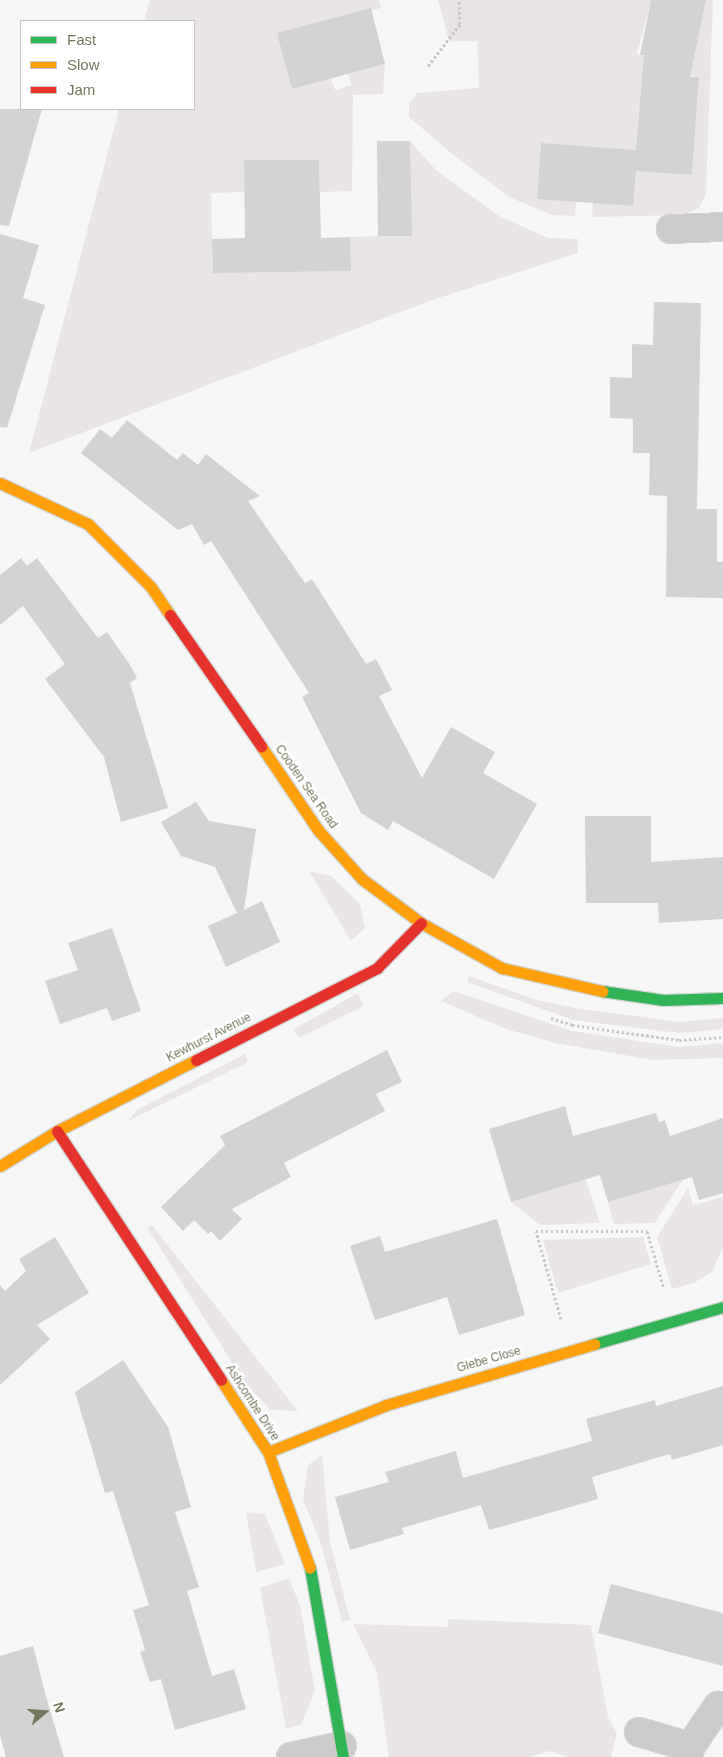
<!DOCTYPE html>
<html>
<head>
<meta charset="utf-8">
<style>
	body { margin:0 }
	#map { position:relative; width:723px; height:1757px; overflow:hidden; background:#f6f6f6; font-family:Helvetica,sans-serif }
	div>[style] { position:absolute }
	.green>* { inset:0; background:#e9e4e8 }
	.building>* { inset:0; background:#d3d3d1 }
	.path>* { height:3px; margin-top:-1.5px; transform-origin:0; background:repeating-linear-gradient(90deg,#c8c8c6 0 2.5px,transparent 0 5px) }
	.roads { filter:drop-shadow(1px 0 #d3d4d2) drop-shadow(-1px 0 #d3d4d2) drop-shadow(0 1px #d3d4d2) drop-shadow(0 -1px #d3d4d2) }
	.street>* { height:28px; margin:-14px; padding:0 14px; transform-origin:14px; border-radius:14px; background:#cbccc9 }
	.fast>* { height:11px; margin:-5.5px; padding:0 5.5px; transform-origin:5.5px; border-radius:5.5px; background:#30b455 }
	.slow>* { height:11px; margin:-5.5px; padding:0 5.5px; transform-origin:5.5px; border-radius:5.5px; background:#ff9f0a }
	.jam>* { height:11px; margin:-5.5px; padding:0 5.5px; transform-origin:5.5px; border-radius:5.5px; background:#e5322d }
	span { translate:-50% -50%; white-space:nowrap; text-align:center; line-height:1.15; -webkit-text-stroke:5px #fff; paint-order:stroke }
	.street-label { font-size:12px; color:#73795e }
	.legend { position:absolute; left:20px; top:20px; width:175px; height:90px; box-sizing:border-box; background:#fff; border:1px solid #c7c9bf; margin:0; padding:6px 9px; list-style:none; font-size:15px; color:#73795e }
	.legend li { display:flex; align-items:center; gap:10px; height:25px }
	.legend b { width:25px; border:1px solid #c7c9bf }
	.north { position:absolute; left:20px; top:1687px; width:50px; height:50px; -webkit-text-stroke:4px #fff; paint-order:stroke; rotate:72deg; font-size:14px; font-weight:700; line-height:20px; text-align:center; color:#73795e }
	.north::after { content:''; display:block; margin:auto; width:18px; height:22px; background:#73795e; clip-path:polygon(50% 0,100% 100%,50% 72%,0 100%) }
</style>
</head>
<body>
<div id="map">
	<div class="green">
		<i style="clip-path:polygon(150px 0,379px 0,381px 8px,278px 33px,292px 89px,331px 78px,335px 90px,351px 85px,348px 74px,385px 64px,383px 94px,353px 95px,352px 191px,320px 192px,319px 160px,244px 160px,244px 192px,211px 193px,213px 273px,350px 271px,350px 237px,411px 235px,410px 141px,436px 170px,499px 216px,548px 238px,578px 239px,578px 253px,432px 300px,29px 453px,119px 109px,194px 109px,194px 21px,144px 21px)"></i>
		<i style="clip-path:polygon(438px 0,651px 0,637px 54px,692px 66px,706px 0,713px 0,706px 194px,699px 208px,682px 215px,592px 217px,593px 203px,633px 206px,636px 170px,692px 175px,699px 77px,643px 73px,640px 150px,541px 144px,537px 198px,576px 202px,575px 216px,552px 215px,509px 197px,452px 154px,409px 117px,409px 103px,417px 93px,479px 88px,477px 41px,449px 41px)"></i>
		<i style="clip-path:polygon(309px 871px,331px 876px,360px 904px,365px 928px,351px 941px)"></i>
		<i style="clip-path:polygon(469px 976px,537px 1000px,575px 1008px,679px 1022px,723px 1018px,723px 1029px,679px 1033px,573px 1020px,467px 982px)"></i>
		<i style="clip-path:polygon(454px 991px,572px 1031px,678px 1047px,723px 1043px,723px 1058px,653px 1060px,555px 1043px,506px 1029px,441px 1001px)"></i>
		<i style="clip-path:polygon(358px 993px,364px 1006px,299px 1038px,294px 1029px)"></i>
		<i style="clip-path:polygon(245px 1054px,248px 1062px,128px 1121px,137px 1110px)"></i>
		<i style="clip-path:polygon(586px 1179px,600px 1223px,540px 1225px,511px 1202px)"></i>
		<i style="clip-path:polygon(683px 1179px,655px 1223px,614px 1224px,608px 1202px)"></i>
		<i style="clip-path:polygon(688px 1188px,693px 1205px,723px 1197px,723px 1247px,712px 1272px,694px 1283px,672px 1289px,657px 1237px)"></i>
		<i style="clip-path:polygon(152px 1225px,298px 1411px,271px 1410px,246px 1385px,147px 1227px)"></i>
		<i style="clip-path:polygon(643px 1237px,651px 1264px,558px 1293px,543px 1240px)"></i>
		<i style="clip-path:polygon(322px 1455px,330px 1542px,350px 1620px,342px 1622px,321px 1544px,303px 1499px,308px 1465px)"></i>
		<i style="clip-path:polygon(246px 1512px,265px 1514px,285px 1564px,256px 1572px)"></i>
		<i style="clip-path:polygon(289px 1578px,300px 1606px,315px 1691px,301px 1725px,286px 1729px,260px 1588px)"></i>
		<i style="clip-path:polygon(447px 1619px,591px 1625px,608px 1717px,617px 1734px,611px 1757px,569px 1757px,550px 1751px,528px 1757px,389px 1757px,377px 1673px,353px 1624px,449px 1627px)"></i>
	</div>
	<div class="building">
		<i style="clip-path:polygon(651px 0,706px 0,690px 77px,699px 77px,692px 175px,636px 171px,633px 206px,537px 199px,541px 143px,636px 150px,644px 55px,640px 55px)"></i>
		<i style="clip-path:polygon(371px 8px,385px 64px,292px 89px,277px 33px)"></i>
		<i style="clip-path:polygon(0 109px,42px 109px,9px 226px,0 225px)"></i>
		<i style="clip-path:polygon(377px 141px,410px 141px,412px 236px,378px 236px)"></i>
		<i style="clip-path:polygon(244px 160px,319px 160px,321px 238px,350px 237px,351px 271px,213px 273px,212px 239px,245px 238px)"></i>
		<i style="clip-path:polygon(0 234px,39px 245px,23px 298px,45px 305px,7px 428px,0 427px)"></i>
		<i style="clip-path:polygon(654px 302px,701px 303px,697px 509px,717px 509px,717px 562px,723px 562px,723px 598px,666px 597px,667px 496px,649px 495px,650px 453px,633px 453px,633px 419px,610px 418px,610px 377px,632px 378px,632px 344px,653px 345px)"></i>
		<i style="clip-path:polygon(127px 420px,177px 460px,183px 453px,198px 465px,206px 454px,260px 496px,248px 501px,305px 583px,312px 579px,366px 664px,376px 659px,392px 690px,379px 696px,422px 778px,451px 727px,495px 752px,483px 773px,537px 804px,494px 879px,393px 821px,388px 830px,361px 813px,302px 697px,309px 693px,211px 541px,204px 545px,192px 524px,178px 530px,81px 453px,100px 429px,112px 438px)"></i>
		<i style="clip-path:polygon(21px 558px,27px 566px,37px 558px,98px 638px,107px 632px,130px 665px,137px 678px,130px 683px,168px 808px,121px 822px,104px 757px,45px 679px,65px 664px,23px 606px,0 625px,0 575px)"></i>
		<i style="clip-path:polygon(196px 802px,209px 821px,256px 829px,244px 910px,262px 901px,280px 942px,226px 967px,208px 926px,237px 913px,215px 867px,181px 856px,161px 822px)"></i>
		<i style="clip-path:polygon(585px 816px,651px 816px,651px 862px,723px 857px,723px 919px,659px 923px,658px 903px,586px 903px)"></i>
		<i style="clip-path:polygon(112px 928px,141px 1011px,112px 1021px,107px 1008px,60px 1024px,45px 981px,78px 970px,68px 943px)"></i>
		<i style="clip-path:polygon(387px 1050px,402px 1082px,376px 1094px,385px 1111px,284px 1163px,291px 1177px,232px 1209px,242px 1219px,220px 1241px,211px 1231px,208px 1234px,194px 1220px,183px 1231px,161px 1207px,225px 1145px,220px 1136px)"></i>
		<i style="clip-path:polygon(565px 1106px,573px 1136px,656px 1113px,659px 1122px,665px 1120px,670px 1136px,723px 1118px,723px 1193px,699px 1200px,692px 1177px,608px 1202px,600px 1175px,511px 1202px,489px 1129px)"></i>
		<i style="clip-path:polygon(497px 1219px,525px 1315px,459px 1335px,447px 1297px,375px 1320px,350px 1246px,380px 1236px,385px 1252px)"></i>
		<i style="clip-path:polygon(55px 1237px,89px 1293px,37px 1325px,50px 1339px,0 1385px,0 1285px,5px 1291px,26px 1271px,19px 1259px)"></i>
		<i style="clip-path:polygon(123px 1360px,168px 1427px,191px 1507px,175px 1512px,199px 1587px,187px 1591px,212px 1676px,234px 1669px,246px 1709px,175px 1730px,161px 1679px,150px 1682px,140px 1652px,145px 1650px,133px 1610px,149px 1605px,113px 1491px,105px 1493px,75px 1392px)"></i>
		<i style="clip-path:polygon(723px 1386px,723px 1445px,672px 1460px,670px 1454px,592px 1477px,598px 1499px,525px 1520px,489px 1530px,481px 1505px,402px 1528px,404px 1534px,350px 1550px,335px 1497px,389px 1482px,385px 1472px,456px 1451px,463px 1478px,592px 1441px,586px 1419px,655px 1400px,656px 1406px)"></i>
		<i style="clip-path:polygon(611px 1584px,723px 1613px,723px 1666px,598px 1633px)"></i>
		<i style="clip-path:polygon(33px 1646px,47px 1700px,64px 1757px,6px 1757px,0 1735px,0 1656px)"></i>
	</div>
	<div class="path">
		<i style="left:428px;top:66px;width:53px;rotate:-52.7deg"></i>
		<i style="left:460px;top:24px;width:24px;rotate:-92deg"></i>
		<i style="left:551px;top:1018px;width:22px;rotate:18deg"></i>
		<i style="left:572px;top:1025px;width:108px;rotate:8deg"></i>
		<i style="left:679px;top:1040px;width:44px;rotate:-3.9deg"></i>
		<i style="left:561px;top:1319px;width:91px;rotate:-105.9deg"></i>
		<i style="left:536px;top:1231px;width:111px"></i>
		<i style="left:647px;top:1231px;width:60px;rotate:73.7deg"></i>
	</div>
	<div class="roads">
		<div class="street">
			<i style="left:671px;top:229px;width:52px;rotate:-2.2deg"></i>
			<i style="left:639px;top:1732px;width:53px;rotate:16.4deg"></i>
			<i style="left:291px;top:1757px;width:52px;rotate:-12.2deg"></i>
			<i style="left:688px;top:1757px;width:10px;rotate:-79deg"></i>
			<i style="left:690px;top:1747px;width:50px;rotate:-55.7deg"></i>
		</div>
		<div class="fast">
			<i style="left:602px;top:991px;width:62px;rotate:8.4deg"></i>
			<i style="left:663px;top:1000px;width:60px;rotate:-1.9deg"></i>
			<i style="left:594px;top:1344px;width:134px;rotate:-16deg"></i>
			<i style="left:310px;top:1568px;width:192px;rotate:80.1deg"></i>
		</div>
		<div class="slow">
			<i style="left:0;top:483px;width:97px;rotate:25deg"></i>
			<i style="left:88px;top:524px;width:89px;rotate:45deg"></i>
			<i style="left:151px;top:587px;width:34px;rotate:56deg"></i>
			<i style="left:261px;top:746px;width:102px;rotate:55.8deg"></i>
			<i style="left:318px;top:830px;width:66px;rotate:48.1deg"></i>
			<i style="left:362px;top:879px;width:74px;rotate:36.7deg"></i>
			<i style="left:421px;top:923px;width:93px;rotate:29.1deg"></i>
			<i style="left:502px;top:968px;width:103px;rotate:13deg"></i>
			<i style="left:0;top:1166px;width:67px;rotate:-31.6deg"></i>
			<i style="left:57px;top:1131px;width:156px;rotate:-27.1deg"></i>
			<i style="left:221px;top:1380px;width:86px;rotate:56.9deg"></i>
			<i style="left:268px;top:1452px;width:123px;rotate:70.1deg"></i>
			<i style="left:268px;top:1452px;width:127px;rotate:-21.7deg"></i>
			<i style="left:386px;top:1405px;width:217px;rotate:-16.3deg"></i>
		</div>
		<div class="jam">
			<i style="left:170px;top:615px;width:160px;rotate:55.2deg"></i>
			<i style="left:196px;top:1060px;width:203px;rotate:-26.9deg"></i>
			<i style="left:377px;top:968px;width:63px;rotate:-45.6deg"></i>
			<i style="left:57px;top:1131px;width:298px;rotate:56.6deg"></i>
		</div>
	</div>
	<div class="street-label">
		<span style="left:306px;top:787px;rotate:55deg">Cooden Sea Road</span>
		<span style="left:209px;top:1038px;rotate:-27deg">Kewhurst Avenue</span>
		<span style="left:489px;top:1360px;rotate:-16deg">Glebe Close</span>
		<span style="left:252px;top:1403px;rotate:57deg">Ashcombe Drive</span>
	</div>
	<ul class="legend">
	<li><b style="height:6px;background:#30b455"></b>Fast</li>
	<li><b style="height:6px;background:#ff9f0a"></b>Slow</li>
	<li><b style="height:6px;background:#e5322d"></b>Jam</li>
	</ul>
	<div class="north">N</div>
</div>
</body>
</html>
